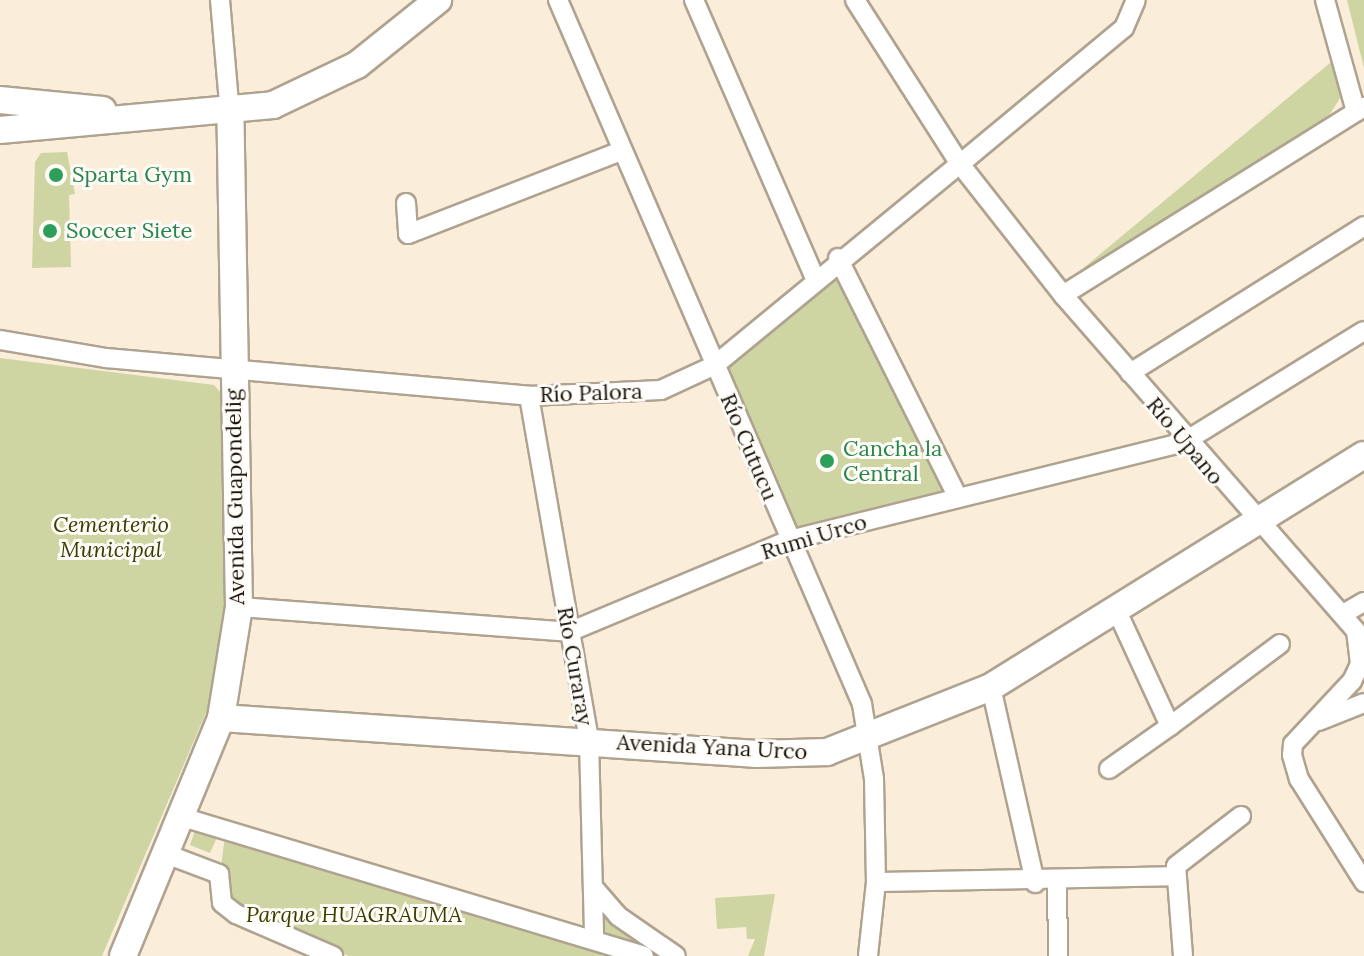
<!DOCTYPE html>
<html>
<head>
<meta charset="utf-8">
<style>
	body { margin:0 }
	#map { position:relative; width:1364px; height:956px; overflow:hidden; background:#faedd9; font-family:Lora,serif }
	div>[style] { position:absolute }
	.green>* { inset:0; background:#ced4a2 }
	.roads { filter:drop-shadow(2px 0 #afa390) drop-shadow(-2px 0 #afa390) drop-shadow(0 2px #afa390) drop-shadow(0 -2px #afa390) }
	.street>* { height:18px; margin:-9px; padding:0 9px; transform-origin:9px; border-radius:9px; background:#fff }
	.secondary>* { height:26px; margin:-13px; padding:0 13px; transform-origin:13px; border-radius:13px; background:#fff }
	.dots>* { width:22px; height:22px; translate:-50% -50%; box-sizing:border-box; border:4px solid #fffcf8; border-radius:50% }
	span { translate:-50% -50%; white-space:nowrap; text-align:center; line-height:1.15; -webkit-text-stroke:6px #fffcf8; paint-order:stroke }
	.leisure-label { font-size:22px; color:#27864d }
	.left { translate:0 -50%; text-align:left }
	.street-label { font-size:22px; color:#18140d }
	.park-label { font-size:22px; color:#3b3e00; font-style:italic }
</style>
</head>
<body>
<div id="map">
	<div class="green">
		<i style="clip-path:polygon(1347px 0,1364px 0,1364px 68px)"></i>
		<i style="clip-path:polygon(1336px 58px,1340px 98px,1321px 128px,1075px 275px)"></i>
		<i style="clip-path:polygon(67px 152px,75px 194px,69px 195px,71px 267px,32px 268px,35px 162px,41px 153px)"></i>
		<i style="clip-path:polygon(839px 268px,951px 494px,791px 535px,721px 372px)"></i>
		<i style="clip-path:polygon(0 358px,214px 385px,221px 393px,225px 600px,210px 703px,102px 956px,0 956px)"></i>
		<i style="clip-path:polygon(196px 828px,217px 837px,210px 853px,190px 845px)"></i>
		<i style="clip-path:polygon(225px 837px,636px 956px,349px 956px,239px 909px,220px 873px)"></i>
		<i style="clip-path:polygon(775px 894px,764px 956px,748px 956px,755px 939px,747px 939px,746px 927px,717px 929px,715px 898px)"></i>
		<i style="clip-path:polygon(599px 918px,613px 920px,657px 952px,600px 934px)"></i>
	</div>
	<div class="roads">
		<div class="street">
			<i style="left:220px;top:0;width:114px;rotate:85deg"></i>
			<i style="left:558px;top:0;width:767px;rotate:66.64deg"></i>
			<i style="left:862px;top:704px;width:76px;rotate:80.9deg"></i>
			<i style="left:874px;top:779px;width:103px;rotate:88.9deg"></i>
			<i style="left:876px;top:882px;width:74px;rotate:96.2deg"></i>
			<i style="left:694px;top:0;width:303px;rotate:66.5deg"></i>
			<i style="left:855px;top:0;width:195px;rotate:57.4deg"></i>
			<i style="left:960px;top:164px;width:167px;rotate:51.8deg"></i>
			<i style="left:1063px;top:295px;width:446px;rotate:48.9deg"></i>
			<i style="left:1356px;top:631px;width:33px;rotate:83deg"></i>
			<i style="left:1360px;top:664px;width:19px;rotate:115deg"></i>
			<i style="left:1352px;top:681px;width:86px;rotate:133.1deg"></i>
			<i style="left:1293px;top:744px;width:11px;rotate:95deg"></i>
			<i style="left:1292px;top:755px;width:25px;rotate:74deg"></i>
			<i style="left:1299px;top:779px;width:122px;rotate:57.7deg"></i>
			<i style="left:1325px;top:0;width:116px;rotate:74.5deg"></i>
			<i style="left:406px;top:203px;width:31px;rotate:86deg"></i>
			<i style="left:408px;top:234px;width:229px;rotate:-21.3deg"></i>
			<i style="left:838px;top:258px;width:268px;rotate:63.4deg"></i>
			<i style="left:1063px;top:295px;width:355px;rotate:-32deg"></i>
			<i style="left:0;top:340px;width:108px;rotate:9.6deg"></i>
			<i style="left:106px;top:358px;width:425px;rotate:5.1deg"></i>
			<i style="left:529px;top:396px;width:132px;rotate:-2.6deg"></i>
			<i style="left:661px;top:390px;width:60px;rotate:-24.8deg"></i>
			<i style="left:715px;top:365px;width:317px;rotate:-39.4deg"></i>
			<i style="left:960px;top:164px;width:213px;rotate:-39.7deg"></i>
			<i style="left:1124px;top:28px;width:30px;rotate:-67deg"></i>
			<i style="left:1130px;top:373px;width:276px;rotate:-32.1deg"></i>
			<i style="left:529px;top:396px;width:350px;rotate:80.1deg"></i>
			<i style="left:589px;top:741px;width:197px;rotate:88.5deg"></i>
			<i style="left:239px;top:607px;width:331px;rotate:4.3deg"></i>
			<i style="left:569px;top:632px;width:238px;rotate:-22.7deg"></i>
			<i style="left:789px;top:540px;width:407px;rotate:-13.9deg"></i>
			<i style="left:1184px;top:442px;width:211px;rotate:-31.7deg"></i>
			<i style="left:1116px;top:609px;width:129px;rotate:65.2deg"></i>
			<i style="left:1170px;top:726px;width:137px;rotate:-36.7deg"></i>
			<i style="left:1343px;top:614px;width:24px;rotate:-30deg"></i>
			<i style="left:991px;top:687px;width:201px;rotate:77.3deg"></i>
			<i style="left:1319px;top:721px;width:48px;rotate:-21.8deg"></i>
			<i style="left:1109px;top:769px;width:75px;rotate:-35.2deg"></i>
			<i style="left:182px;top:817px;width:482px;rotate:16.7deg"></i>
			<i style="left:166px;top:854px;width:57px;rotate:20.7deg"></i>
			<i style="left:219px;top:874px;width:29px;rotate:84deg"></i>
			<i style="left:222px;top:903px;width:18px;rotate:38deg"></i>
			<i style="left:236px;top:914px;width:106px;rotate:23.4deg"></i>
			<i style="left:876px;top:882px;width:299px;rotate:-1.1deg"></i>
			<i style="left:1057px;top:882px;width:74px;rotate:89.2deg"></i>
			<i style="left:593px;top:887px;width:38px;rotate:49deg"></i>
			<i style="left:618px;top:916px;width:70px;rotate:34.6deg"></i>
			<i style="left:1183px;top:956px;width:90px;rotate:-94.4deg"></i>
			<i style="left:1176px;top:866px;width:82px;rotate:-37.6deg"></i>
		</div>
		<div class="secondary">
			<i style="left:0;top:100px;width:103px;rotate:5.5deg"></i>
			<i style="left:0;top:130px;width:274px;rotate:-5.2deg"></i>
			<i style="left:273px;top:105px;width:93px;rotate:-25.5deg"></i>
			<i style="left:357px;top:65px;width:104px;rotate:-38.7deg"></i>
			<i style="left:221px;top:718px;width:537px;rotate:3.84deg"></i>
			<i style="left:757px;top:754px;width:70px;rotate:-1.6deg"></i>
			<i style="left:827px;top:752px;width:176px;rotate:-21.6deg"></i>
			<i style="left:991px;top:687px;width:439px;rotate:-31.9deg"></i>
			<i style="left:123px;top:956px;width:257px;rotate:-67.6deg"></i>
			<i style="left:221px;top:718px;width:112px;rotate:-80.8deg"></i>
			<i style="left:239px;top:607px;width:493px;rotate:-91deg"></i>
		</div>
	</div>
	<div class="dots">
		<i style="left:56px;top:175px;background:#2e9e5b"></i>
		<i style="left:50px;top:231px;background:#2e9e5b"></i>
		<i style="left:827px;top:461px;background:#2e9e5b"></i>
	</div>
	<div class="leisure-label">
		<span class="left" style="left:72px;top:175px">Sparta Gym</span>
		<span class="left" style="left:66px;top:231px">Soccer Siete</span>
		<span class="left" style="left:843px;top:461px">Cancha la<br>Central</span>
	</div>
	<div class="street-label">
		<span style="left:591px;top:393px;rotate:-2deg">Río Palora</span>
		<span style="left:1185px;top:441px;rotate:50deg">Río Upano</span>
		<span style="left:749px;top:447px;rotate:67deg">Río Cutucu</span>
		<span style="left:235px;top:497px;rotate:-91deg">Avenida Guapondelig</span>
		<span style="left:814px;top:537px;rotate:-17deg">Rumi Urco</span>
		<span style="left:575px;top:666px;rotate:80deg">Río Curaray</span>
		<span style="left:712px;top:747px;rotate:3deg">Avenida Yana Urco</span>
	</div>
	<div class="park-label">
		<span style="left:111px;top:537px">Cementerio<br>Municipal</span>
		<span style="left:354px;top:915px">Parque HUAGRAUMA</span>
	</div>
</div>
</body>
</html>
